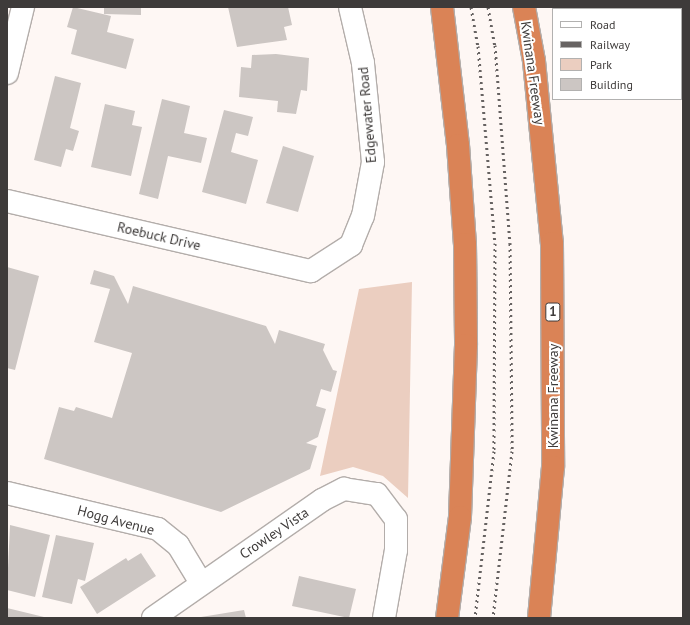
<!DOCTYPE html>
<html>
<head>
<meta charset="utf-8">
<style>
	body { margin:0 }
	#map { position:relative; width:690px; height:625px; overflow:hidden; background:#fef7f4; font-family:"PT Sans",sans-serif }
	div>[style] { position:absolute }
	.green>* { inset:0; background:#ebcec0 }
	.building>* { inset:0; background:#ccc6c3 }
	.roads { filter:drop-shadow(1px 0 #b3adaa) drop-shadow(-1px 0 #b3adaa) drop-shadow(0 1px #b3adaa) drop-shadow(0 -1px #b3adaa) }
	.minor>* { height:22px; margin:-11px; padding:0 11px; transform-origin:11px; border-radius:11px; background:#fff }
	.motorway>* { height:22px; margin:-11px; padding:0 11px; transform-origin:11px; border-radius:11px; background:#da8356 }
	.rail>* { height:3px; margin-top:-1.5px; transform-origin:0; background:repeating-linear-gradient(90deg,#676362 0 2px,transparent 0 6px) }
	span { translate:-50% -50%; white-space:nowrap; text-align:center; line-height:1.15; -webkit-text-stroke:4px #fff; paint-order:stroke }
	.shield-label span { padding:1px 3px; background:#fff; border:1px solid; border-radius:3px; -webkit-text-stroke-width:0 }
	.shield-label { font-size:13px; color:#3e3b3a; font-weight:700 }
	.street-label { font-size:14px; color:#3e3b3a }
	.frame { position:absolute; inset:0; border:8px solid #3e3b3a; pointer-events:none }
	.legend { position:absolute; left:552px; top:8px; width:130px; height:92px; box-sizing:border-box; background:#fff; border:1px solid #b2b1b0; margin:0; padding:5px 7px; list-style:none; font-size:12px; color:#3e3b3a }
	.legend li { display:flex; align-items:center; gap:8px; height:20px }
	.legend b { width:20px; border:1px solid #b2b1b0 }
</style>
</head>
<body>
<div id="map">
	<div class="green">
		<i style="clip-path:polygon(412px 282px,408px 498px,383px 476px,353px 467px,320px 476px,359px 289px)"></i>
	</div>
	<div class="building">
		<i style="clip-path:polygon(73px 7px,111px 16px,107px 32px,134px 39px,126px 69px,71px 54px,77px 30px,67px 27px)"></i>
		<i style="clip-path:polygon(104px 7px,141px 7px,141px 15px,104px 14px)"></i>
		<i style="clip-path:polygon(228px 7px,288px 7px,292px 25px,284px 27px,287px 40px,237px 47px)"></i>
		<i style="clip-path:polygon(276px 54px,309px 58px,307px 91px,301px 90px,296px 114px,277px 112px,278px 101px,239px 97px,241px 67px,251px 68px,252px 55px)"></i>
		<i style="clip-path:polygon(55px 76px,81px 83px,70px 128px,79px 131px,73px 151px,66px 149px,61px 167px,34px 160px)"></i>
		<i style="clip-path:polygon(162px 99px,190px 106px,184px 133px,207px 138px,201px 163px,168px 156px,158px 199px,139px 194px)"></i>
		<i style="clip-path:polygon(105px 104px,135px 111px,132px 125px,142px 127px,131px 176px,91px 167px)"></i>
		<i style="clip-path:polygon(224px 110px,253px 117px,248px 136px,236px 133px,231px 152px,258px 160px,246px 204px,202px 192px)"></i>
		<i style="clip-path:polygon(283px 146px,314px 156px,298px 212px,266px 203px)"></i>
		<i style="clip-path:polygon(7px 267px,39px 276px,15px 370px,7px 368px)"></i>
		<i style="clip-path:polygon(94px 270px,114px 276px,128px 304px,133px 286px,266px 326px,275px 344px,279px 330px,325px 344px,323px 350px,333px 370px,337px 371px,331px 392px,321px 389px,316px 406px,326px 409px,318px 437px,306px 443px,317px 446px,310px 469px,221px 512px,44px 459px,59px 407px,74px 411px,76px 407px,112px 418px,132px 353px,94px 342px,110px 289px,90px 284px)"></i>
		<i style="clip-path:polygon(10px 525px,50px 535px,35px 597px,7px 590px)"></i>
		<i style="clip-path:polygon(56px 535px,94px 543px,85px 581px,78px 579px,72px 604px,42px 597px)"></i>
		<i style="clip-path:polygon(141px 553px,156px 576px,97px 614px,80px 587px,126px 558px,128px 561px)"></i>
		<i style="clip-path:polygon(299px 576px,356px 589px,349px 618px,292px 606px)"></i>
		<i style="clip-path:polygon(7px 608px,44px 617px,44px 618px,7px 618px)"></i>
		<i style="clip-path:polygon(244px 610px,246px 618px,201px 618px,201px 617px)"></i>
	</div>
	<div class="roads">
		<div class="minor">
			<i style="left:7px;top:73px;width:68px;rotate:-76.4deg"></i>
			<i style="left:7px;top:201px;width:312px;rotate:13deg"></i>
			<i style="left:311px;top:271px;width:48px;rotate:-33deg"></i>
			<i style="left:351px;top:245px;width:31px;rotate:-68deg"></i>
			<i style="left:363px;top:216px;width:55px;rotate:-79.5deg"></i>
			<i style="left:373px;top:162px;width:100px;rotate:-95.8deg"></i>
			<i style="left:363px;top:63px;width:57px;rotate:-103.1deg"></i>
			<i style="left:7px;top:493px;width:155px;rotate:13.4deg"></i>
			<i style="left:158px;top:529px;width:26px;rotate:39deg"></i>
			<i style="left:178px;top:545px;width:44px;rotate:58.8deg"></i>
			<i style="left:153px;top:618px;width:206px;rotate:-34.9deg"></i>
			<i style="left:322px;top:500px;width:25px;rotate:-27deg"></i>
			<i style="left:344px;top:489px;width:33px;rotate:9deg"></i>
			<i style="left:377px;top:494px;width:31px;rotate:53deg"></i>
			<i style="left:396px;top:519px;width:31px;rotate:90deg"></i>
			<i style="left:396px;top:550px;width:69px;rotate:100deg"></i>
		</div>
		<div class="motorway">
			<i style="left:442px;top:7px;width:139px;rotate:83.4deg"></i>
			<i style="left:458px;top:145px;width:99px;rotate:86deg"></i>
			<i style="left:465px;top:244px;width:101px;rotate:89.4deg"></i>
			<i style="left:466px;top:345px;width:172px;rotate:92deg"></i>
			<i style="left:460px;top:517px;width:102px;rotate:97.3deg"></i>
			<i style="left:524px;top:7px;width:55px;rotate:79.5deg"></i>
			<i style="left:534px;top:61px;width:183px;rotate:84.4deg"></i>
			<i style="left:552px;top:243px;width:224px;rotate:89.7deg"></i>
			<i style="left:553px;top:467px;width:152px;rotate:95.3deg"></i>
		</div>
	</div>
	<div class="rail">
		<i style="left:471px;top:7px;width:40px;rotate:80deg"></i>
		<i style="left:478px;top:46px;width:198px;rotate:85.1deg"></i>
		<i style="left:495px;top:243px;width:208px;rotate:90.3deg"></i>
		<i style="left:494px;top:451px;width:168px;rotate:96.5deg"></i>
		<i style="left:488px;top:7px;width:39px;rotate:80deg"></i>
		<i style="left:495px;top:45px;width:199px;rotate:85.7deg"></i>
		<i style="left:510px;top:243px;width:208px;rotate:89.4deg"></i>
		<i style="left:512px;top:451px;width:168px;rotate:96.5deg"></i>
	</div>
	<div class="shield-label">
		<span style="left:553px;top:312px">1</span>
	</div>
	<div class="street-label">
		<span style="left:533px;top:73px;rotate:82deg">Kwinana Freeway</span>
		<span style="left:367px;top:115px;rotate:-95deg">Edgewater Road</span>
		<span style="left:159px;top:236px;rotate:13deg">Roebuck Drive</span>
		<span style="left:553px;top:396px;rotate:-90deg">Kwinana Freeway</span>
		<span style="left:116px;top:520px;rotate:15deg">Hogg Avenue</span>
		<span style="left:274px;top:533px;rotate:-34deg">Crowley Vista</span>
	</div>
	<div class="frame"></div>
	<ul class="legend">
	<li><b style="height:5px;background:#fff"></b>Road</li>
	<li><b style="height:5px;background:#676362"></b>Railway</li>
	<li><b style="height:11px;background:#ebcec0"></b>Park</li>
	<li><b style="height:11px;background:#ccc6c3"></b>Building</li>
	</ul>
</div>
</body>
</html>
